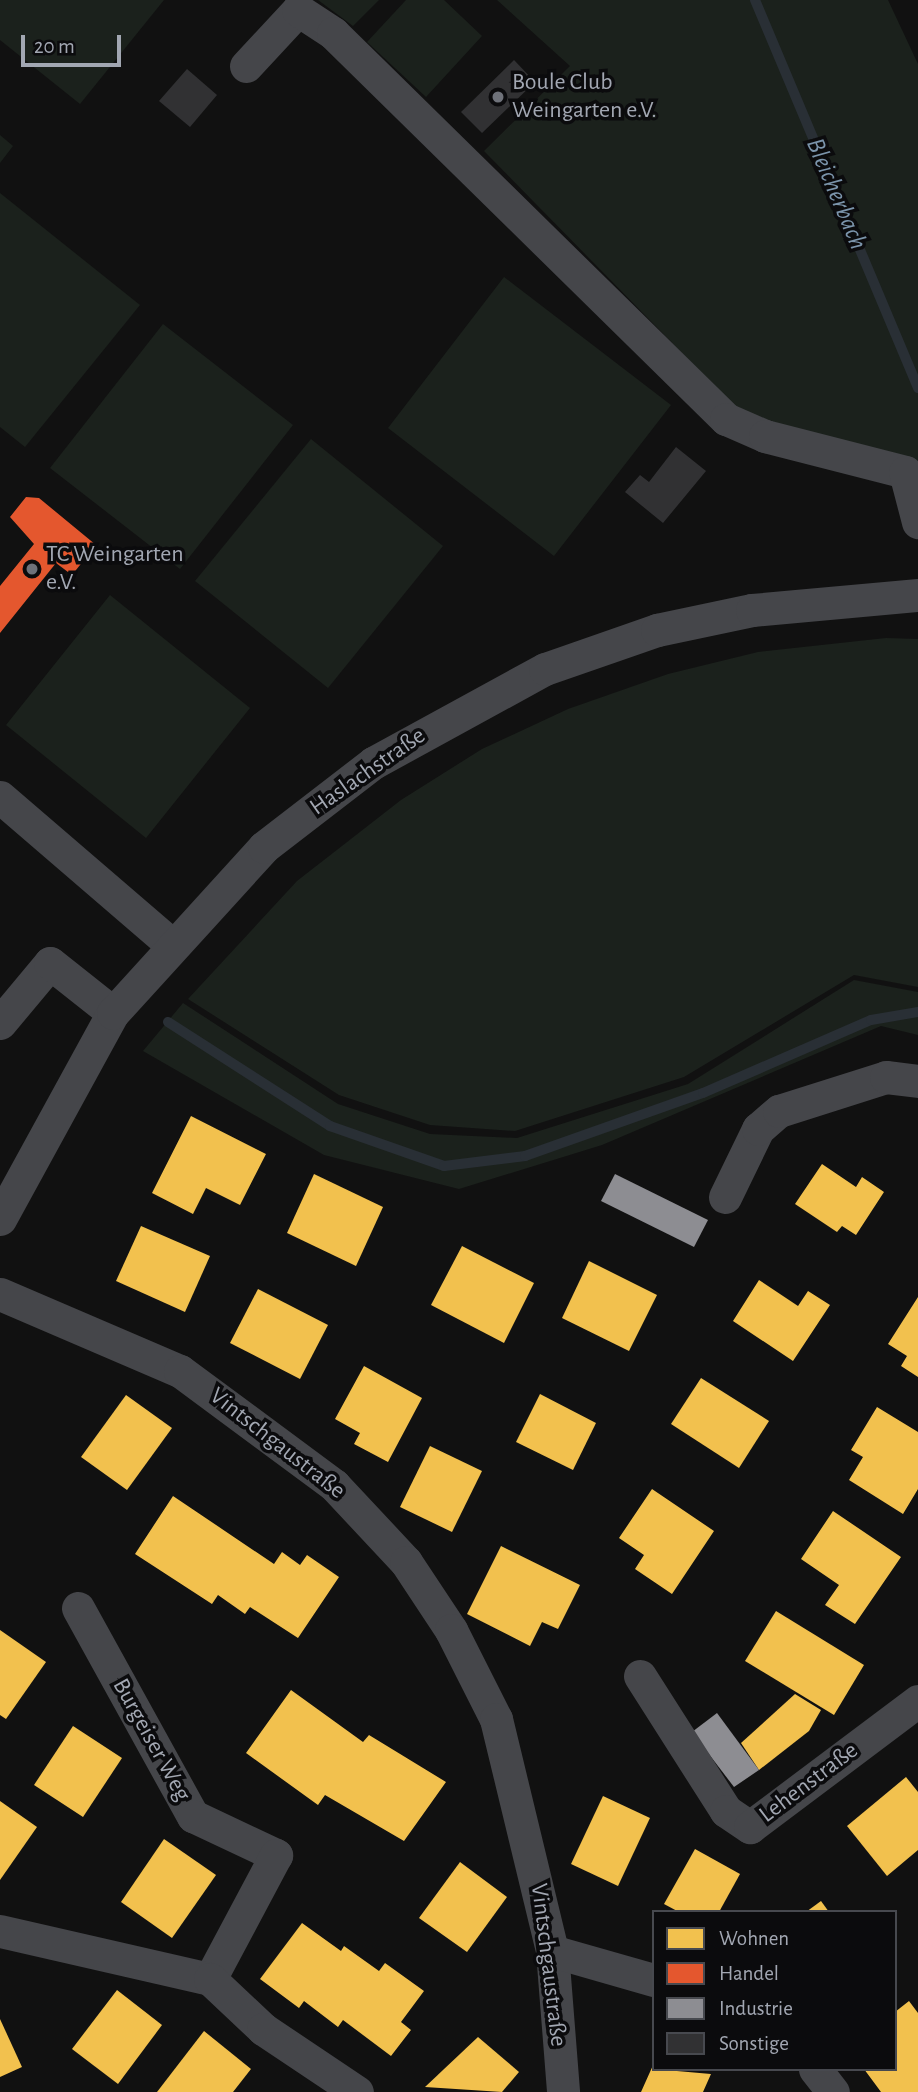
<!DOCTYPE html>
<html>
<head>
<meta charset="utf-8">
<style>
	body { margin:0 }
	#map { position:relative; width:918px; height:2092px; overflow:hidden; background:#111; font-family:"Alegreya Sans",sans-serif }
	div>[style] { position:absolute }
	.green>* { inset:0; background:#1b211c }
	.homes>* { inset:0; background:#f2c14e }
	.shops>* { inset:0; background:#e4572e }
	.industry>* { inset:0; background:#8d8d92 }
	.stream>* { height:10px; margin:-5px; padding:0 5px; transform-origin:5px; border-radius:5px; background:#292f35 }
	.building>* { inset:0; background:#313133 }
	.minor>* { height:33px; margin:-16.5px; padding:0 16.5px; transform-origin:16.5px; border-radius:16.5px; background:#45464a }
	.dots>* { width:19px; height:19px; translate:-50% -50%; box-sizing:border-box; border:4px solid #0b0b0d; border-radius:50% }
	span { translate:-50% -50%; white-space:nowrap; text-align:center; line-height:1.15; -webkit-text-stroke:7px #0b0b0d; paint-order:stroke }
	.poi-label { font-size:24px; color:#a2a7b2 }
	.left { translate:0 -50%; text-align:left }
	.street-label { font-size:24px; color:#a2a7b2 }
	.water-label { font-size:26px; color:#7b94ab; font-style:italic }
	.legend { position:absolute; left:652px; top:1910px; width:245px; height:161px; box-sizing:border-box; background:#0b0b0d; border:2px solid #47494f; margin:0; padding:9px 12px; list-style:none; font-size:21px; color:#a2a7b2 }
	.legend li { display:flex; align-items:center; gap:14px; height:35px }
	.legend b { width:35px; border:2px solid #47494f }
	.scale { position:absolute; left:21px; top:35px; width:100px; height:32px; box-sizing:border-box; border:4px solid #a2a7b2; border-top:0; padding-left:9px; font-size:21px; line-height:24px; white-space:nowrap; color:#a2a7b2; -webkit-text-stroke:5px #0b0b0d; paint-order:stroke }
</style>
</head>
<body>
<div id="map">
	<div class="green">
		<i style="clip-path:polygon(0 0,164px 0,80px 104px,0 40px)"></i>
		<i style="clip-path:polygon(318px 0,379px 0,353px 26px)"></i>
		<i style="clip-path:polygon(406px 0,444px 0,482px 36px,426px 97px,367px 42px)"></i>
		<i style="clip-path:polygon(497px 0,888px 0,918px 64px,918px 475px,736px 408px,484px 151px,570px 66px)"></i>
		<i style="clip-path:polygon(0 135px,13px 146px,0 163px)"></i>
		<i style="clip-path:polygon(0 193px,140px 305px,25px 447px,0 427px)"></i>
		<i style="clip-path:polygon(504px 277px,671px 405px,554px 556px,388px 428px)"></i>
		<i style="clip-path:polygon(163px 324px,293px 425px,180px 569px,50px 468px)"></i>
		<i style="clip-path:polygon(311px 439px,443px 546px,328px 688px,195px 581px)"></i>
		<i style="clip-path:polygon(110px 595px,250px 708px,146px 838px,6px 725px)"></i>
		<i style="clip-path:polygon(886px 638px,918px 639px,918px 987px,854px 975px,684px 1077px,515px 1131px,430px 1125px,339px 1095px,188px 999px,297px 881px,401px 800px,482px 749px,568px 709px,668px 674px,758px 652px)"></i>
		<i style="clip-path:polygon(854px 980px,918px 992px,918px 1035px,881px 1026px,602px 1145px,459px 1189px,324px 1155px,143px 1051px,183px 1003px,338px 1104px,430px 1134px,517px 1138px,688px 1084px)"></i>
	</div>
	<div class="homes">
		<i style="clip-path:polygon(191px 1116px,266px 1154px,240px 1205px,206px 1188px,193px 1214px,152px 1193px)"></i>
		<i style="clip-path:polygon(822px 1164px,856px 1187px,862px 1177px,884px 1192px,856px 1235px,842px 1226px,837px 1232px,795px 1204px)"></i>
		<i style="clip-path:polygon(314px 1174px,383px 1207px,356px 1266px,287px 1233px)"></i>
		<i style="clip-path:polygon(141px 1226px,210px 1256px,185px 1312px,116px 1281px)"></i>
		<i style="clip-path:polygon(462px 1246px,534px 1283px,504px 1343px,431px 1305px)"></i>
		<i style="clip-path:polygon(589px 1261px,657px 1295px,629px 1351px,562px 1318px)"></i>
		<i style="clip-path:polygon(759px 1280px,798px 1306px,808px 1291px,830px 1305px,793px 1361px,733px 1321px)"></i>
		<i style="clip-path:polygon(258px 1289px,328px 1325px,300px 1379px,230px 1343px)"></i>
		<i style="clip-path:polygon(918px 1297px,918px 1377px,901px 1366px,907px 1356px,888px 1344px)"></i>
		<i style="clip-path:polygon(364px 1366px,422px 1398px,388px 1462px,354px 1444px,360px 1433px,335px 1419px)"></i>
		<i style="clip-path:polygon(701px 1378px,769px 1421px,739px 1468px,671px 1424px)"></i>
		<i style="clip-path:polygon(540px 1394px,596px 1423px,573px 1470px,516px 1442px)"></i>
		<i style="clip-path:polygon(126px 1395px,172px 1428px,127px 1490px,81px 1457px)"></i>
		<i style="clip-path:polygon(877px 1407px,918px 1432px,918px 1489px,903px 1514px,849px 1480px,863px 1457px,851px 1450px)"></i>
		<i style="clip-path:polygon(430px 1446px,482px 1471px,452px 1532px,400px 1507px)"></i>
		<i style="clip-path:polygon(652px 1489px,714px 1531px,672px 1594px,635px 1569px,644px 1555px,619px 1538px)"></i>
		<i style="clip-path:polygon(173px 1496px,274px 1564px,282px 1552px,300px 1565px,307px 1555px,339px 1577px,298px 1638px,250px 1607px,245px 1614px,218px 1595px,212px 1604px,135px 1554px)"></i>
		<i style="clip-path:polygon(833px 1511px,901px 1557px,855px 1624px,825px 1605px,839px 1585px,801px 1559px)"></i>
		<i style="clip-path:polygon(501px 1546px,580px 1585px,558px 1629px,542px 1622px,530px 1646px,467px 1614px)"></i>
		<i style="clip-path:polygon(776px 1611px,864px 1665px,834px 1715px,745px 1661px)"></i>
		<i style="clip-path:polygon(0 1630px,46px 1662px,6px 1719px,0 1715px)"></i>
		<i style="clip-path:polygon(291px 1690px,363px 1742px,369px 1735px,446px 1782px,404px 1841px,325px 1795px,318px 1805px,246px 1753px)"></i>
		<i style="clip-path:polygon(795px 1694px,821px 1710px,809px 1731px,759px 1770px,741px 1743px)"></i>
		<i style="clip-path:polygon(73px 1726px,122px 1758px,83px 1817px,34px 1785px)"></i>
		<i style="clip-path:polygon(906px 1777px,918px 1792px,918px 1850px,887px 1876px,847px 1826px)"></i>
		<i style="clip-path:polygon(603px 1796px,650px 1818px,618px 1886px,571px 1864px)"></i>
		<i style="clip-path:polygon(0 1801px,37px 1827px,0 1880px)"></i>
		<i style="clip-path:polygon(164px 1839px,216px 1875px,172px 1938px,121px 1902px)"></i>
		<i style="clip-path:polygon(695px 1849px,740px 1874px,719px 1912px,679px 1912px,664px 1904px)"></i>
		<i style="clip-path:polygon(460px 1862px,507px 1897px,467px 1952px,419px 1918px)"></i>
		<i style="clip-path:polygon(821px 1901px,829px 1912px,806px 1912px)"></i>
		<i style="clip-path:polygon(302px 1923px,341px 1951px,344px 1946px,379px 1971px,385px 1963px,424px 1991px,401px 2022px,411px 2030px,391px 2056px,343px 2020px,338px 2027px,304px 2001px,299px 2008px,260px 1979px)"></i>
		<i style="clip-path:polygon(117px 1990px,162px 2025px,118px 2084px,72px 2049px)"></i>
		<i style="clip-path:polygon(909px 2001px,918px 2013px,918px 2092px,881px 2092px,864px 2069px,895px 2069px,895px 2012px)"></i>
		<i style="clip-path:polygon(0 2019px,22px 2067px,0 2077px)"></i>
		<i style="clip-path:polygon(204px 2031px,251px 2069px,233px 2092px,157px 2092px)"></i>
		<i style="clip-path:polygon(478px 2037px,519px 2072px,502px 2092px,425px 2087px)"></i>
		<i style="clip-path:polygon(654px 2063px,654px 2069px,711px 2074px,703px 2092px,641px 2092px)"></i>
	</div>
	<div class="shops">
		<i style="clip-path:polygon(26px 497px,39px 498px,96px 545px,72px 575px,56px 563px,0 633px,0 586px,34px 544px,10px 517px)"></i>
	</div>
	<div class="industry">
		<i style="clip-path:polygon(615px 1174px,708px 1220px,694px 1247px,601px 1201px)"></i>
		<i style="clip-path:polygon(717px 1713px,759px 1770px,734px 1787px,692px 1732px)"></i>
	</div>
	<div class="stream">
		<i style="left:755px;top:0;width:421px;rotate:67.2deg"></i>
		<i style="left:168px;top:1022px;width:193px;rotate:32.7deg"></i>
		<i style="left:330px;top:1126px;width:121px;rotate:19.3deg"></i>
		<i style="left:444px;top:1166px;width:82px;rotate:-7deg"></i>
		<i style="left:525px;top:1156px;width:189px;rotate:-19.5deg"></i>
		<i style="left:703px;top:1093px;width:183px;rotate:-23.5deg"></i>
		<i style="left:871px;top:1020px;width:48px;rotate:-9.7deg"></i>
	</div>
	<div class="building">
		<i style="clip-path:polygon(514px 60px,535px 82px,482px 133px,461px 112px)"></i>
		<i style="clip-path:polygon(187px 69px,217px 95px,190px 127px,159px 101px)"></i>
		<i style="clip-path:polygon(676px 447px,706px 471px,663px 523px,625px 492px,640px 475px,649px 482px)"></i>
	</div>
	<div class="minor">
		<i style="left:246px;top:66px;width:76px;rotate:-47.1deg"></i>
		<i style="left:298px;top:10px;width:42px;rotate:33.3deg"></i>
		<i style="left:333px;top:33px;width:551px;rotate:44.49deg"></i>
		<i style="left:726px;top:419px;width:43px;rotate:23.6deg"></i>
		<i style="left:765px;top:436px;width:145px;rotate:14.4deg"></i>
		<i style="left:905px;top:472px;width:52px;rotate:75.4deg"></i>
		<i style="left:0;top:797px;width:225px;rotate:40.7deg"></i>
		<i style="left:0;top:1023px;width:78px;rotate:-50.2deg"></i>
		<i style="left:50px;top:963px;width:80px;rotate:38.4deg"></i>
		<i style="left:725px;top:1197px;width:76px;rotate:-64.1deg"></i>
		<i style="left:758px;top:1129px;width:28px;rotate:-41deg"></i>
		<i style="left:779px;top:1111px;width:112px;rotate:-17.6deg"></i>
		<i style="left:886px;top:1077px;width:32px;rotate:7deg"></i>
		<i style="left:0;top:1219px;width:235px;rotate:-61.3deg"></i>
		<i style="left:113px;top:1013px;width:224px;rotate:-47.7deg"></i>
		<i style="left:264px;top:847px;width:138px;rotate:-37.6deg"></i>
		<i style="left:373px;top:763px;width:196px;rotate:-28.7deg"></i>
		<i style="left:545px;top:669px;width:119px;rotate:-19.2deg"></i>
		<i style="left:657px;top:630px;width:97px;rotate:-11.9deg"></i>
		<i style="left:752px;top:610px;width:167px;rotate:-5.2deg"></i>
		<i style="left:0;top:1294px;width:196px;rotate:23.2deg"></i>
		<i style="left:180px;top:1371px;width:192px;rotate:36.5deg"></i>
		<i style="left:334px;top:1485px;width:105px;rotate:46.9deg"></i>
		<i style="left:406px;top:1562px;width:82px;rotate:56.5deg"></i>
		<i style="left:451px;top:1630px;width:100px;rotate:63.2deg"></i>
		<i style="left:496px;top:1719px;width:239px;rotate:76.4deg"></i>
		<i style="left:552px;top:1951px;width:141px;rotate:85.5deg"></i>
		<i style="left:78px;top:1608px;width:238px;rotate:61.1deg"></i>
		<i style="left:193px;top:1816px;width:92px;rotate:25.2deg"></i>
		<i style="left:276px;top:1855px;width:140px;rotate:118deg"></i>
		<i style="left:640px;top:1676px;width:160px;rotate:57.5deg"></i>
		<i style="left:726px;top:1811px;width:29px;rotate:34deg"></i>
		<i style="left:750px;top:1827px;width:210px;rotate:-36.9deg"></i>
		<i style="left:0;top:1931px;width:215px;rotate:12.9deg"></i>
		<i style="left:210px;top:1979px;width:73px;rotate:43.3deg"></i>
		<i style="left:263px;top:2029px;width:113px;rotate:33.8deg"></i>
		<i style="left:552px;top:1951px;width:106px;rotate:15.9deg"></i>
		<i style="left:815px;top:2069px;width:29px;rotate:52deg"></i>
	</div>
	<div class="dots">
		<i style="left:498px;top:97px;background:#6f727a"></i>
		<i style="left:32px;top:569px;background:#6f727a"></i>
	</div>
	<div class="poi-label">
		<span class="left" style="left:512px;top:97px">Boule Club<br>Weingarten e.V.</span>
		<span class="left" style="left:46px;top:569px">TC Weingarten<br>e.V.</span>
	</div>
	<div class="street-label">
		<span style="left:368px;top:772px;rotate:-35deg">Haslachstraße</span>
		<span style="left:277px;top:1444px;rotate:38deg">Vintschgaustraße</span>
		<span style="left:151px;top:1740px;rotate:61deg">Burgeiser Weg</span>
		<span style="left:809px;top:1783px;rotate:-37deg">Lehenstraße</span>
		<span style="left:548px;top:1965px;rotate:83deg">Vintschgaustraße</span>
	</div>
	<div class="water-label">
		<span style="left:836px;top:194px;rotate:67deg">Bleicherbach</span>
	</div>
	<ul class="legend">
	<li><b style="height:19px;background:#f2c14e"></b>Wohnen</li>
	<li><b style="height:19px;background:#e4572e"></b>Handel</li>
	<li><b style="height:19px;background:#8d8d92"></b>Industrie</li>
	<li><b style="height:19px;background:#313133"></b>Sonstige</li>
	</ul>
	<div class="scale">20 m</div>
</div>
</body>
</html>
